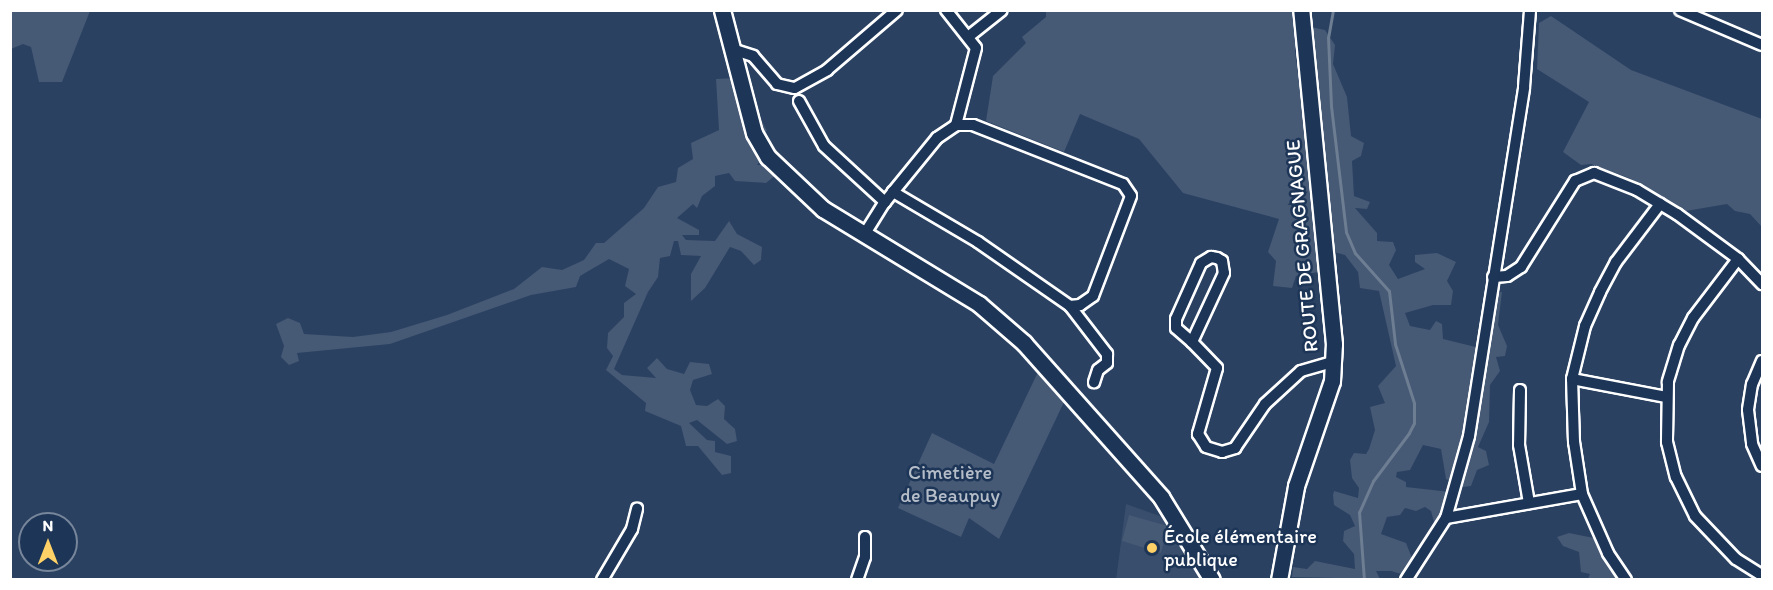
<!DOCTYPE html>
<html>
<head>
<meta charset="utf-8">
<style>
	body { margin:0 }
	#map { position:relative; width:1773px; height:590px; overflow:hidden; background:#2a4161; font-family:Itim,sans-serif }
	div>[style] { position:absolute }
	.built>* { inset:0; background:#394e6c }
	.green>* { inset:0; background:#465975 }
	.stream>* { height:3px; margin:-1.5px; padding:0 1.5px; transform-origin:1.5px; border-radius:1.5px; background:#6d7d92 }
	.roads { filter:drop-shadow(2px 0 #fff) drop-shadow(-2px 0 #fff) drop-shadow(0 2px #fff) drop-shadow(0 -2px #fff) }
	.street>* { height:10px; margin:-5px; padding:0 5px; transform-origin:5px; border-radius:5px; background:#1d3557 }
	.secondary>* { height:15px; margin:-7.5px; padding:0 7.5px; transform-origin:7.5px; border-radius:7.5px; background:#1d3557 }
	.dots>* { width:16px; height:16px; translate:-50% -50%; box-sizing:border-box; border:3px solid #1d3557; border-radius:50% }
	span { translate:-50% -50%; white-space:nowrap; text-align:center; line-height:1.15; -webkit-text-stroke:5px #1d3557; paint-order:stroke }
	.street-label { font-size:20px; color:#fff }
	.park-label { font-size:20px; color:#b5bdc8 }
	.poi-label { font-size:20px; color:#fff }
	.left { translate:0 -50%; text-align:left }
	.frame { position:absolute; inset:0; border:12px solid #fff; pointer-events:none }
	.north { position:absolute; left:18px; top:512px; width:60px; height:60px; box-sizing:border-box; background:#1d3557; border:2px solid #77869a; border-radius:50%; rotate:0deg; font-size:16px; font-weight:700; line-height:24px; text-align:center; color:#fff }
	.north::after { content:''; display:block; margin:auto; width:21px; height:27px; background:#ffd166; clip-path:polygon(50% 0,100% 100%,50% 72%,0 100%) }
</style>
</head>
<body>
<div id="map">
	<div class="built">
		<i style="clip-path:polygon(1126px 504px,1168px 519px,1201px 579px,1116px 580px)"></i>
	</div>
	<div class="green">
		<i style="clip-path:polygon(10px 11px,90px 11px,62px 82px,39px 82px,31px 47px,23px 44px,11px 49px)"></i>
		<i style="clip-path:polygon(1046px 11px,1295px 11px,1295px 52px,1324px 271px,1296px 276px,1292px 288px,1273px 286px,1276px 261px,1268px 252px,1279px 219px,1183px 193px,1139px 139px,1080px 114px,1064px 152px,986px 121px,993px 76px,1026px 43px,1022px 37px,1046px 17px)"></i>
		<i style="clip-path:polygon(1551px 16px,1631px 70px,1762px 119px,1762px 227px,1750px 214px,1735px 211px,1727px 204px,1686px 211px,1629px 178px,1591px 164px,1581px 165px,1563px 152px,1589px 102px,1537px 69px,1539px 23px)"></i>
		<i style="clip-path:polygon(1311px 27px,1325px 30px,1335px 45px,1333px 64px,1347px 97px,1351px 136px,1364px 143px,1361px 156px,1352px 161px,1354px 196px,1370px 202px,1367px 209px,1355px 208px,1377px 233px,1377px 241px,1393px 242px,1396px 250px,1389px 265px,1398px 279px,1425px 269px,1415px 262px,1415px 255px,1437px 253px,1456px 262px,1447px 281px,1453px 291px,1451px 305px,1433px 305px,1405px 313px,1410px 326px,1430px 330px,1436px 321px,1442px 324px,1443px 339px,1484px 349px,1493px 293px,1502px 292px,1498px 325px,1507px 346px,1505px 356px,1496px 357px,1500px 371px,1490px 385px,1489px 422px,1478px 447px,1486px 451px,1489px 465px,1477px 470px,1471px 486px,1463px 487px,1446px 479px,1441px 449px,1423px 445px,1410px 470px,1397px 472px,1396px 477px,1406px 482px,1406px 487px,1450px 492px,1441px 524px,1434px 522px,1431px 511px,1425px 507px,1416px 511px,1405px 508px,1400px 515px,1387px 517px,1381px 534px,1406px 543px,1412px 558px,1408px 576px,1391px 571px,1376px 571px,1380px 579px,1292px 577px,1293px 567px,1307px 569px,1315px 561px,1355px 569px,1354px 554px,1343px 541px,1344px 531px,1355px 526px,1350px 515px,1334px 505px,1333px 495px,1334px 491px,1358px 498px,1359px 488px,1352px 478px,1350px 460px,1354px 453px,1366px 454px,1369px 449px,1375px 430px,1370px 407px,1385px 403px,1378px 386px,1396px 366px,1379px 291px,1360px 288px,1358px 272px,1345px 255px,1334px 252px,1325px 160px,1304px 34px)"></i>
		<i style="clip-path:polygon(736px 78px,741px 117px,757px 112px,767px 131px,753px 137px,763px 157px,757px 165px,766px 165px,777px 174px,766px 183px,735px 181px,729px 173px,715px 176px,715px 186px,702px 196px,697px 208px,693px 204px,677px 218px,699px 230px,699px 235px,682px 235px,686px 240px,715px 241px,729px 221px,737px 234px,762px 247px,761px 260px,754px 265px,741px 251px,730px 247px,705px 288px,691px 301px,691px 274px,701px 256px,681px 255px,678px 241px,674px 241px,670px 256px,660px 258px,658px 277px,648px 292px,614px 369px,622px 375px,656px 378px,647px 368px,657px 358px,667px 369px,684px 374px,690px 362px,709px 364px,712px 374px,693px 380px,690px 390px,696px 405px,707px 406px,718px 399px,725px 406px,724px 419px,735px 429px,737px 441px,727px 444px,697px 420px,689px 423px,707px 440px,715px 441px,715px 452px,731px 456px,731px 473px,722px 475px,698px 446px,686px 446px,681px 426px,645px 411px,646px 403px,606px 370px,613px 356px,607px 348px,608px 333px,624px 317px,624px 303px,636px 294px,625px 286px,629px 269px,609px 259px,580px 276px,576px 287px,531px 295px,390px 344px,297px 353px,299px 361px,289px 365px,281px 357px,284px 346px,276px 324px,288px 318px,300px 323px,304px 334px,353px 337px,391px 332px,447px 315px,514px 289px,542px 267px,562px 270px,584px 260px,596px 243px,604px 243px,644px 208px,658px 187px,676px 182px,678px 168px,693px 159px,691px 143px,719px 130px,716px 79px)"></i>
		<i style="clip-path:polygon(1038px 372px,1064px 402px,999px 539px,969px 518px,961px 537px,898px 508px,932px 433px,994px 464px)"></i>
		<i style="clip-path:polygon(1129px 515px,1168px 526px,1161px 553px,1122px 541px)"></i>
		<i style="clip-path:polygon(1569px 533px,1594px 538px,1621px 579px,1588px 579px,1590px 574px,1581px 572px,1579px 552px,1563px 546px,1557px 537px)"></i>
	</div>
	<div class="stream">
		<i style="left:1333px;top:10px;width:27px;rotate:100deg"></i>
		<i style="left:1328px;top:37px;width:69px;rotate:87.5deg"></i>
		<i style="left:1331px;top:106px;width:127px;rotate:83.2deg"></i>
		<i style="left:1346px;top:232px;width:23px;rotate:67deg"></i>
		<i style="left:1355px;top:253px;width:51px;rotate:48.2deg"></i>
		<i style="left:1389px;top:291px;width:53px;rotate:83.5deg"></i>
		<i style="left:1395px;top:344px;width:62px;rotate:72.1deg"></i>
		<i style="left:1414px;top:403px;width:20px;rotate:90deg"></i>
		<i style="left:1414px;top:423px;width:11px;rotate:117deg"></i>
		<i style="left:1409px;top:433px;width:60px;rotate:126.9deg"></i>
		<i style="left:1373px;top:481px;width:34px;rotate:114deg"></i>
		<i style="left:1359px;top:512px;width:68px;rotate:85.8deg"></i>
	</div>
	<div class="roads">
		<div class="street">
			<i style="left:946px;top:10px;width:48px;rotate:51.7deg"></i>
			<i style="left:976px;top:48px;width:80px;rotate:104.6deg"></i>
			<i style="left:1680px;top:10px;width:89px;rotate:23.1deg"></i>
			<i style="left:968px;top:37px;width:43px;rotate:-38.5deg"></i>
			<i style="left:735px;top:50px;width:19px;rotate:18deg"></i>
			<i style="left:753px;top:56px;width:37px;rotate:49deg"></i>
			<i style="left:777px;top:84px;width:18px;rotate:13deg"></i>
			<i style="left:795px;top:88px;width:37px;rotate:-29deg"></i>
			<i style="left:827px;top:70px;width:92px;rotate:-40.6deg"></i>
			<i style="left:799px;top:101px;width:51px;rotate:60.9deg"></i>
			<i style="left:824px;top:146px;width:83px;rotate:42.6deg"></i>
			<i style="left:864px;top:235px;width:39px;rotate:-58deg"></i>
			<i style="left:885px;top:202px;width:13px;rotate:-51deg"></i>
			<i style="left:893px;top:192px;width:70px;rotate:-50.8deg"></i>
			<i style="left:937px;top:138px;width:23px;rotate:-34deg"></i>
			<i style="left:956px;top:125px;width:17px"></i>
			<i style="left:973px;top:125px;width:161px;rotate:21.5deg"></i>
			<i style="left:1123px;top:184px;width:14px;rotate:56deg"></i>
			<i style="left:1131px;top:196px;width:107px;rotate:110.8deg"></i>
			<i style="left:1093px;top:296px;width:16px;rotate:145deg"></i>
			<i style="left:1080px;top:305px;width:10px;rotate:174deg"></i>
			<i style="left:1070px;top:306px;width:112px;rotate:-145.2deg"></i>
			<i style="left:978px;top:242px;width:99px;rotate:-149.5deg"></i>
			<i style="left:1738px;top:259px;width:74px;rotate:127.3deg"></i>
			<i style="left:1693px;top:318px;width:30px;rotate:117deg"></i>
			<i style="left:1679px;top:345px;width:39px;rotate:107deg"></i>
			<i style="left:1668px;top:382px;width:60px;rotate:91deg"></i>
			<i style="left:1667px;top:442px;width:36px;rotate:76deg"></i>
			<i style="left:1676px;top:477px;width:43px;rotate:64deg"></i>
			<i style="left:1695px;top:516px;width:59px;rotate:46.4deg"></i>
			<i style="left:1736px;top:559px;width:31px;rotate:32deg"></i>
			<i style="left:1493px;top:277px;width:14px;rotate:-4deg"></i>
			<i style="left:1507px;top:276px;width:17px;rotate:-33deg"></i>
			<i style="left:1521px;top:267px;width:102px;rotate:-57.9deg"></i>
			<i style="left:1575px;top:181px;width:21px;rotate:-23deg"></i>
			<i style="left:1594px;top:173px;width:46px;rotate:21.6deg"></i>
			<i style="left:1637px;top:190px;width:47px;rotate:31deg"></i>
			<i style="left:1677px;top:214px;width:76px;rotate:36.4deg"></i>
			<i style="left:1738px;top:259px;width:35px;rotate:46deg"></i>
			<i style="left:1070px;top:306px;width:61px;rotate:52.4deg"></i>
			<i style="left:1107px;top:354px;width:9px;rotate:90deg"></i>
			<i style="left:1107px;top:363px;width:11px;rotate:142deg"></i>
			<i style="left:1098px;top:370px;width:13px;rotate:108deg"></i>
			<i style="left:1192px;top:342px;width:21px;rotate:-139deg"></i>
			<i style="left:1176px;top:328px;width:9px;rotate:-90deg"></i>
			<i style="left:1176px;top:319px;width:61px;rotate:-65.9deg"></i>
			<i style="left:1201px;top:263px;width:12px;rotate:-31deg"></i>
			<i style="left:1211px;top:257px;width:6px;rotate:9deg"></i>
			<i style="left:1217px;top:258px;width:6px;rotate:31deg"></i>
			<i style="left:1222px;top:261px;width:12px;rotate:81deg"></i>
			<i style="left:1224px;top:273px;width:76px;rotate:114.9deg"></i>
			<i style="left:1192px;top:342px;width:36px;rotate:46deg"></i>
			<i style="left:1217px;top:368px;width:69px;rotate:106.1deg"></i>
			<i style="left:1198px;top:434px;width:15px;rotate:58deg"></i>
			<i style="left:1206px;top:447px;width:17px;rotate:17deg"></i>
			<i style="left:1222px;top:452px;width:14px;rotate:-17deg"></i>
			<i style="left:1235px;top:448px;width:53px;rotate:-55.7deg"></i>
			<i style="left:1265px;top:404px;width:49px;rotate:-42.5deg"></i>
			<i style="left:1301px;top:371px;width:33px;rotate:-16deg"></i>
			<i style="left:1762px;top:361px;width:25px;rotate:113deg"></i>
			<i style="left:1752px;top:384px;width:26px;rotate:99deg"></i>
			<i style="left:1748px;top:410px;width:34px;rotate:83deg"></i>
			<i style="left:1752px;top:444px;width:24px;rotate:66deg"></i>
			<i style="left:1572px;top:379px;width:96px;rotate:10.8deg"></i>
			<i style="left:1520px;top:390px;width:55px;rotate:91deg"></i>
			<i style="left:1519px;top:445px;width:59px;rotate:80.2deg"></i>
			<i style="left:1446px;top:518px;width:138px;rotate:-10deg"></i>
			<i style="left:602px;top:580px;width:59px;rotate:-59.5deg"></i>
			<i style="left:632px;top:529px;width:21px;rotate:-76deg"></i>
			<i style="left:857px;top:580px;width:24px;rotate:-71deg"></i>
			<i style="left:865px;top:557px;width:20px;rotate:-90deg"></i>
			<i style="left:1406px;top:580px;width:74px;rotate:-57.2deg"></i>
			<i style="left:1446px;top:518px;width:85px;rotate:-74.3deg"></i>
			<i style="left:1469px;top:436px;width:353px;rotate:-81deg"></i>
			<i style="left:1524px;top:87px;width:77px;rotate:-85.5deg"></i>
			<i style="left:1626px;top:580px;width:32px;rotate:-124deg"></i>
			<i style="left:1608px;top:553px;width:64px;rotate:-113.8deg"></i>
			<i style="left:1582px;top:494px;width:53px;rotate:-98.7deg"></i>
			<i style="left:1574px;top:442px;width:63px;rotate:-91.8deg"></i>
			<i style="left:1572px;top:379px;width:55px;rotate:-76.2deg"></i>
			<i style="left:1585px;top:326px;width:37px;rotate:-66deg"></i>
			<i style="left:1600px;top:292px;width:34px;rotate:-62deg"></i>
			<i style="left:1616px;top:262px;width:73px;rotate:-52.8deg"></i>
		</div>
		<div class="secondary">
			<i style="left:722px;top:10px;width:127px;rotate:75.4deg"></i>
			<i style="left:754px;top:133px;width:28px;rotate:60deg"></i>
			<i style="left:768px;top:157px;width:76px;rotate:43.4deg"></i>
			<i style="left:823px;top:209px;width:183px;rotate:31.3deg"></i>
			<i style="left:979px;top:304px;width:60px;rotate:40.9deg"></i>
			<i style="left:1024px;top:343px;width:206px;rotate:48.3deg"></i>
			<i style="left:1161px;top:497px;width:97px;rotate:58.4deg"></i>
			<i style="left:1279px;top:580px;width:96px;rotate:-79.7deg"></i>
			<i style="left:1296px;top:486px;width:111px;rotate:-71.1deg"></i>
			<i style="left:1332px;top:381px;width:37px;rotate:-87deg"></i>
			<i style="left:1334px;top:344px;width:336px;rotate:-95.6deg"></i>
		</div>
	</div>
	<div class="dots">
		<i style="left:1152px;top:548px;background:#ffd166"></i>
	</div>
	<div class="street-label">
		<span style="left:1302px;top:246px;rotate:-95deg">ROUTE DE GRAGNAGUE</span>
	</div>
	<div class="park-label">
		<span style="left:950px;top:484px">Cimetière<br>de Beaupuy</span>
	</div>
	<div class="poi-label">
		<span class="left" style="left:1164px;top:548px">École élémentaire<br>publique</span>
	</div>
	<div class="frame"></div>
	<div class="north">N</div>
</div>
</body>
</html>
